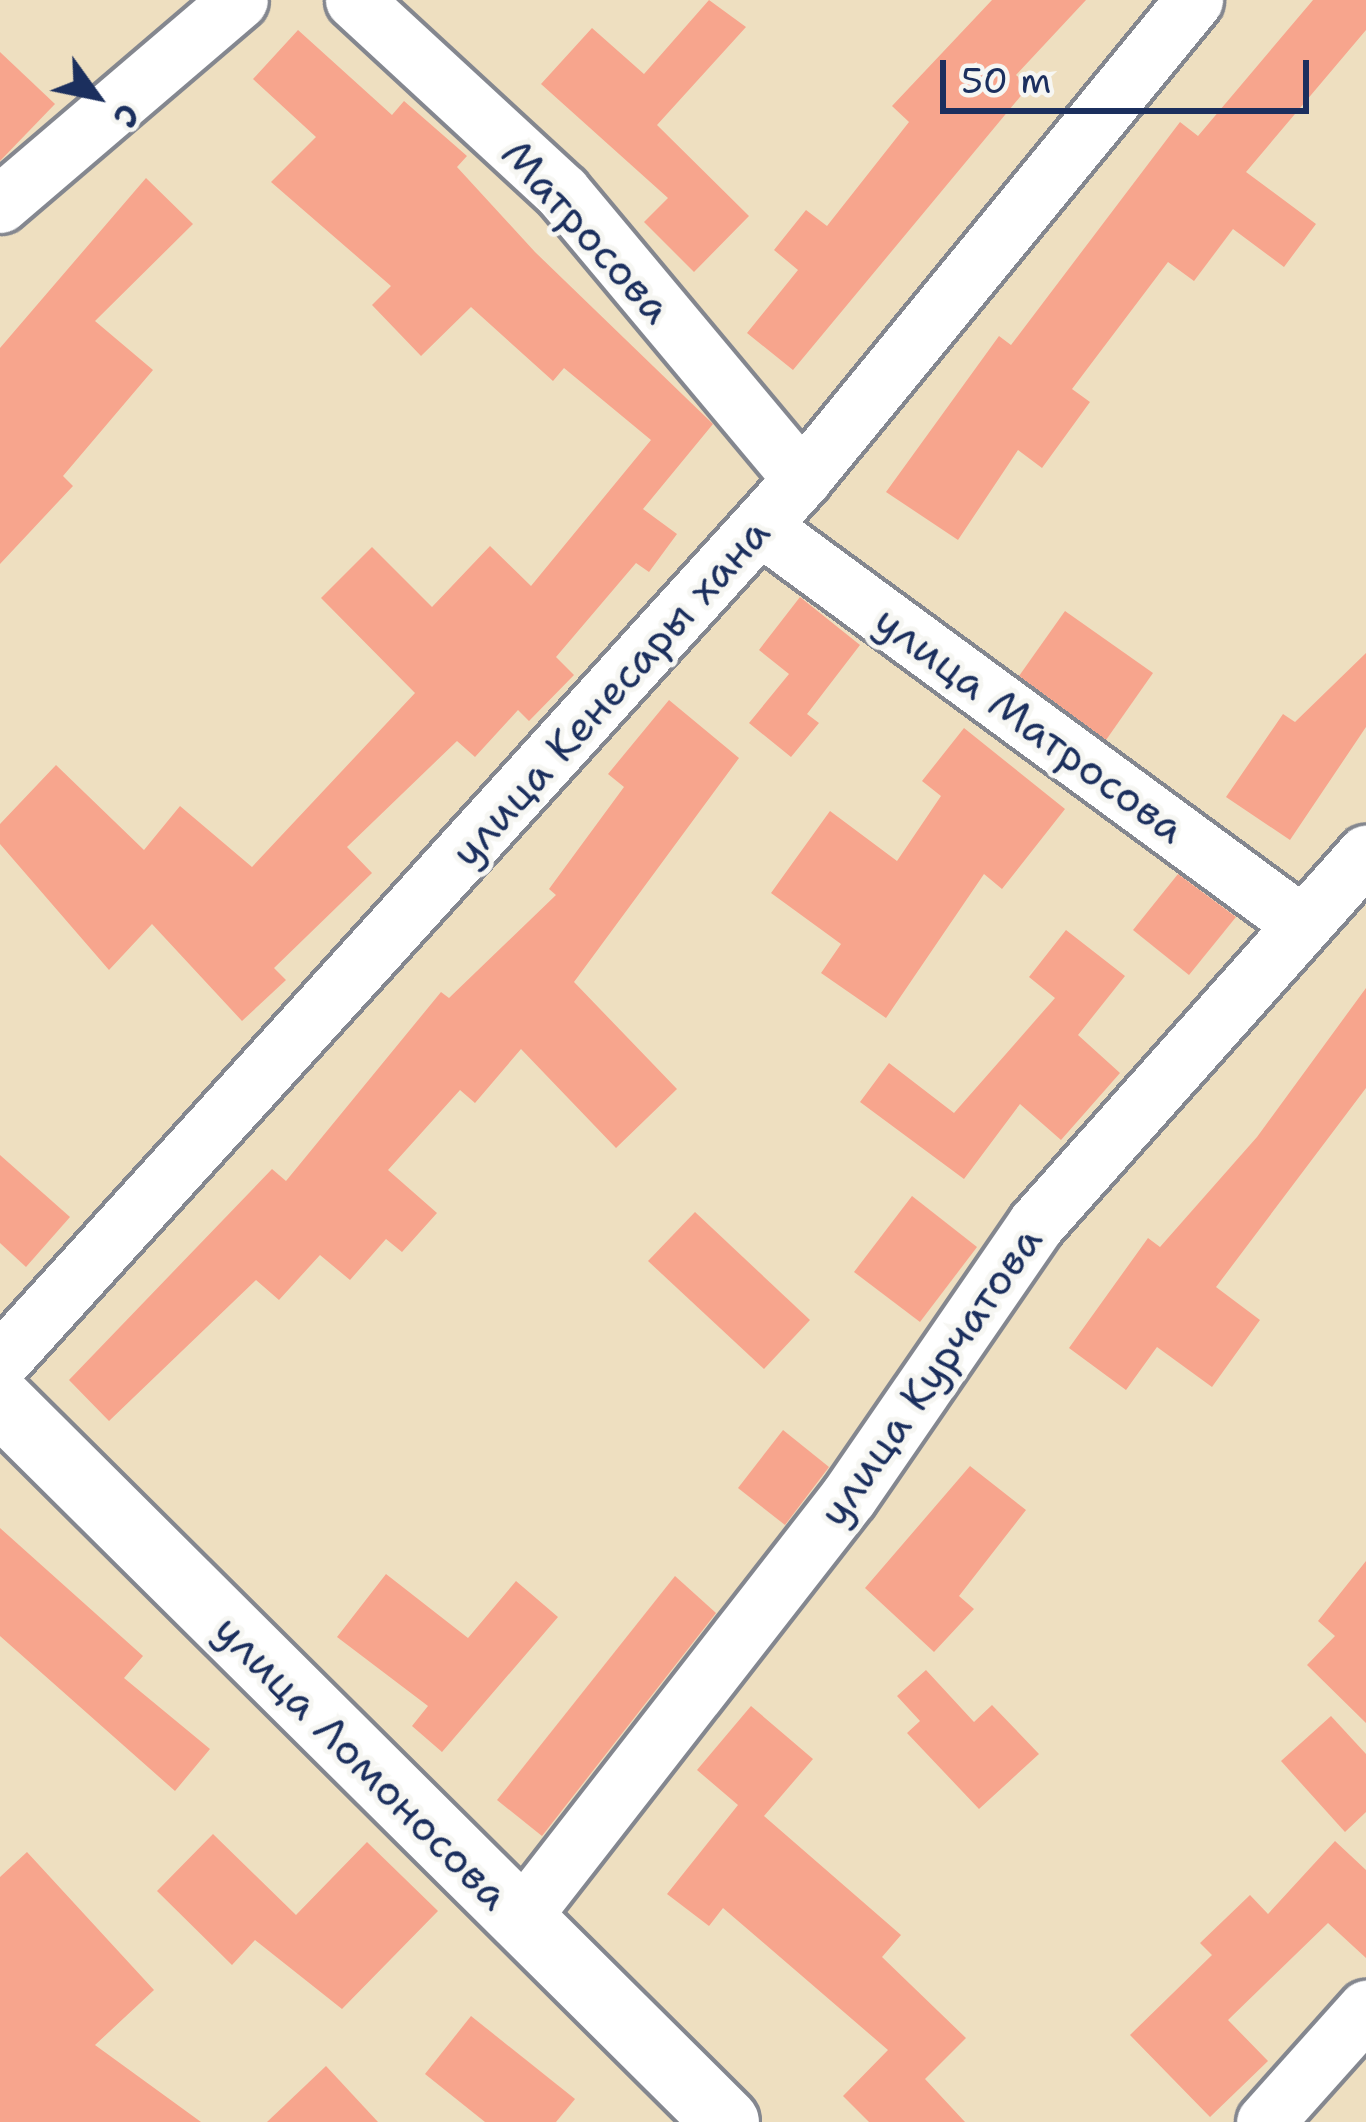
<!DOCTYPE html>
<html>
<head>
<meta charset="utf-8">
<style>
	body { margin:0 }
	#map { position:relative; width:1366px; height:2122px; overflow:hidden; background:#eedfc0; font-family:"Shantell Sans",sans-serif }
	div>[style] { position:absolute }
	.building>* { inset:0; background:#f7a58d }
	.roads { filter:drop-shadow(3px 0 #84878f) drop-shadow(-3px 0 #84878f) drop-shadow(0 3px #84878f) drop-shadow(0 -3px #84878f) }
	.street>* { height:57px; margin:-28.5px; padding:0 28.5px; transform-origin:28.5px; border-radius:28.5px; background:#fff }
	.primary>* { height:66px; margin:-33px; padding:0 33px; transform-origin:33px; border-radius:33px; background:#fff }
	span { translate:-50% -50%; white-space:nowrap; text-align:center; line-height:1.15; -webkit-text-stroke:10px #f6f6f2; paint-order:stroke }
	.street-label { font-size:42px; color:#1b2f5e }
	.north { position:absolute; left:36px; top:36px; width:120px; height:120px; -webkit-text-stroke:9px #f6f6f2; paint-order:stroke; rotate:123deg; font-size:33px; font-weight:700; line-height:48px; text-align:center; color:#1b2f5e }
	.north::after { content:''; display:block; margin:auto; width:42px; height:54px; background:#1b2f5e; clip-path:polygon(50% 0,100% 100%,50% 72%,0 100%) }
	.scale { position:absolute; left:940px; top:60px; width:369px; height:54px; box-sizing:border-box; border:6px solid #1b2f5e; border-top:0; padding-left:15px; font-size:36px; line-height:42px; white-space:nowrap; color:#1b2f5e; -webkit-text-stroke:9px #f6f6f2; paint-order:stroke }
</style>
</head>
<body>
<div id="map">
	<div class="building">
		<i style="clip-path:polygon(709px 0,746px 27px,657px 125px,749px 216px,694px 272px,644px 222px,668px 198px,541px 84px,592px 28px,644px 74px)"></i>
		<i style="clip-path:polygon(992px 0,1086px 0,1016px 75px,1029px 86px,793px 370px,747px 333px,798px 270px,774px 250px,806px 210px,827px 226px,909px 122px,892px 106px)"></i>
		<i style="clip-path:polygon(1313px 0,1366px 0,1366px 30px,1246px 172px,1316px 224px,1284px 267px,1233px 229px,1194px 281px,1168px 262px,1072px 389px,1090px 402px,1042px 468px,1018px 450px,958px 540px,886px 492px,999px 336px,1011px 345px,1180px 122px,1198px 136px)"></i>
		<i style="clip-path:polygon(298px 30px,392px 115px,404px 101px,467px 156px,457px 167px,535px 252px,713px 424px,643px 509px,677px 534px,649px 572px,636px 563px,556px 657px,574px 675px,529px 721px,518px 710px,475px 757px,457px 741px,347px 847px,372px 873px,274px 968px,286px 980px,242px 1021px,152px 924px,109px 970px,0 844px,0 824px,56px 765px,144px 850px,180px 806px,252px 867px,415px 693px,321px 598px,372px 547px,432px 607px,490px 546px,531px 586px,651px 440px,564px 368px,553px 381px,471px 307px,421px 356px,372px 305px,391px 286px,271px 182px,316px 137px,253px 79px)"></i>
		<i style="clip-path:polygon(0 52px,55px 104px,0 161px)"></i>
		<i style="clip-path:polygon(146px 178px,193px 224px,95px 321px,153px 370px,63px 476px,73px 486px,0 564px,0 348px)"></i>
		<i style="clip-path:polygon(800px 597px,860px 645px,807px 714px,819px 723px,791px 757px,749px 723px,789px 674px,759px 650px)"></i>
		<i style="clip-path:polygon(1065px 611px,1153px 673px,1106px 740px,1019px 676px)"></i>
		<i style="clip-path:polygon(1366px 653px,1366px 727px,1290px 840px,1226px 797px,1283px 714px,1295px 722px)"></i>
		<i style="clip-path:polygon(669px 700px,739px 758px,574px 982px,677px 1089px,616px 1148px,521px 1049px,475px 1103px,460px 1090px,388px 1170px,437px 1213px,402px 1252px,386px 1239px,350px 1280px,320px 1255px,279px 1300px,256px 1280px,109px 1421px,69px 1380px,272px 1169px,286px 1181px,441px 992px,449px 998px,556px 895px,549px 889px,624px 787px,608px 774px)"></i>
		<i style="clip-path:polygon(964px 728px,1065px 809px,1002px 889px,984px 874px,886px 1018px,821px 973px,841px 944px,771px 893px,830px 811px,897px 861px,941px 796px,922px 781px)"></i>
		<i style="clip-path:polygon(1178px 874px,1236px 917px,1189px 975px,1133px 930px)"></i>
		<i style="clip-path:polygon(1066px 930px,1125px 976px,1078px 1035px,1120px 1073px,1061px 1140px,1020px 1104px,964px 1179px,860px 1102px,889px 1063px,954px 1113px,1055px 998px,1029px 977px)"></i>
		<i style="clip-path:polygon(1366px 988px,1366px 1088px,1216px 1287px,1260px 1320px,1212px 1387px,1157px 1347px,1126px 1390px,1069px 1348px,1148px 1238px,1160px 1247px,1257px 1137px)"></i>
		<i style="clip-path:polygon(0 1155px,70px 1217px,26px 1267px,0 1243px)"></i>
		<i style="clip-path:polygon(912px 1196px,977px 1247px,920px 1322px,854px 1272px)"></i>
		<i style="clip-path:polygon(695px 1212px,810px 1320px,764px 1369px,648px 1261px)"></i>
		<i style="clip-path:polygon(783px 1430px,829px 1467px,785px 1525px,738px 1488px)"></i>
		<i style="clip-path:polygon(970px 1466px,1026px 1510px,959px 1596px,974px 1609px,934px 1652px,865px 1588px)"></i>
		<i style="clip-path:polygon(0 1528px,143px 1656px,124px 1678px,210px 1749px,175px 1791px,0 1636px)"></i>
		<i style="clip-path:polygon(1366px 1561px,1366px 1723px,1307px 1665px,1335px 1636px,1318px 1621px)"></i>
		<i style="clip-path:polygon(386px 1574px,468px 1638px,516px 1581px,558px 1617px,442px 1752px,412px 1726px,428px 1706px,337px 1637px)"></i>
		<i style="clip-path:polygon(675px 1576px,716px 1613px,542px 1836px,497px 1800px)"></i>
		<i style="clip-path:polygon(926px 1670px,974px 1722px,992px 1705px,1039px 1754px,979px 1809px,907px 1733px,920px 1721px,897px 1696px)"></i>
		<i style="clip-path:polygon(751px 1706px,813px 1759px,764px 1816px,901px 1935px,882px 1957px,966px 2038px,925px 2079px,965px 2122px,869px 2122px,843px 2096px,888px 2050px,723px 1908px,709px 1926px,667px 1894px,738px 1805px,697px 1770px)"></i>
		<i style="clip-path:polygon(1331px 1716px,1366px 1754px,1366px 1812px,1345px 1832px,1281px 1761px)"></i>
		<i style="clip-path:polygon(213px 1834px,296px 1915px,367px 1842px,438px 1911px,342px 2009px,255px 1940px,232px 1965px,157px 1891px)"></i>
		<i style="clip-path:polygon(1335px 1841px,1366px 1870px,1366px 1958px,1328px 1923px,1228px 2020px,1268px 2061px,1210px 2117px,1130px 2035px,1212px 1955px,1200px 1943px,1250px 1895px,1268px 1914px)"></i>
		<i style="clip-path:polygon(27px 1852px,154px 1990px,95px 2045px,201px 2122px,0 2122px,0 1877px)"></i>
		<i style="clip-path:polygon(471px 2016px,575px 2099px,556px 2122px,485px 2122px,425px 2074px)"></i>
		<i style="clip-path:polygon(326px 2066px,378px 2122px,267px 2122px)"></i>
	</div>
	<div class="roads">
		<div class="street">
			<i style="left:354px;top:0;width:283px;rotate:42.7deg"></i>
			<i style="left:562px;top:192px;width:374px;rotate:50.1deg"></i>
			<i style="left:0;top:204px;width:314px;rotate:-40.5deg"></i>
			<i style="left:760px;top:526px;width:669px;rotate:36.3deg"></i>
			<i style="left:0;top:1362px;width:1193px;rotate:-47.75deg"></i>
			<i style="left:802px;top:479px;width:619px;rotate:-50.7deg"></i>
			<i style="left:519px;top:1920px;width:537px;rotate:-52.11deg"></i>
			<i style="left:849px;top:1496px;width:330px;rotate:-55.5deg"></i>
			<i style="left:1036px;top:1224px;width:496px;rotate:-48.3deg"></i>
			<i style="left:1265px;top:2122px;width:152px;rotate:-48.2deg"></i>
		</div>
		<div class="primary">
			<i style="left:0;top:1401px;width:1023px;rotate:44.8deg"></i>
		</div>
	</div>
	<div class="street-label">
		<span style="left:587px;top:231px;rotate:48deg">Матросова</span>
		<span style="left:610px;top:692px;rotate:-48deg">улица Кенесары хана</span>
		<span style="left:1030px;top:724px;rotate:36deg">улица Матросова</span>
		<span style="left:930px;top:1376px;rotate:-55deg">улица Курчатова</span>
		<span style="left:362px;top:1762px;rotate:45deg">улица Ломоносова</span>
	</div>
	<div class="north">С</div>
	<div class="scale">50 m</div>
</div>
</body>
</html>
